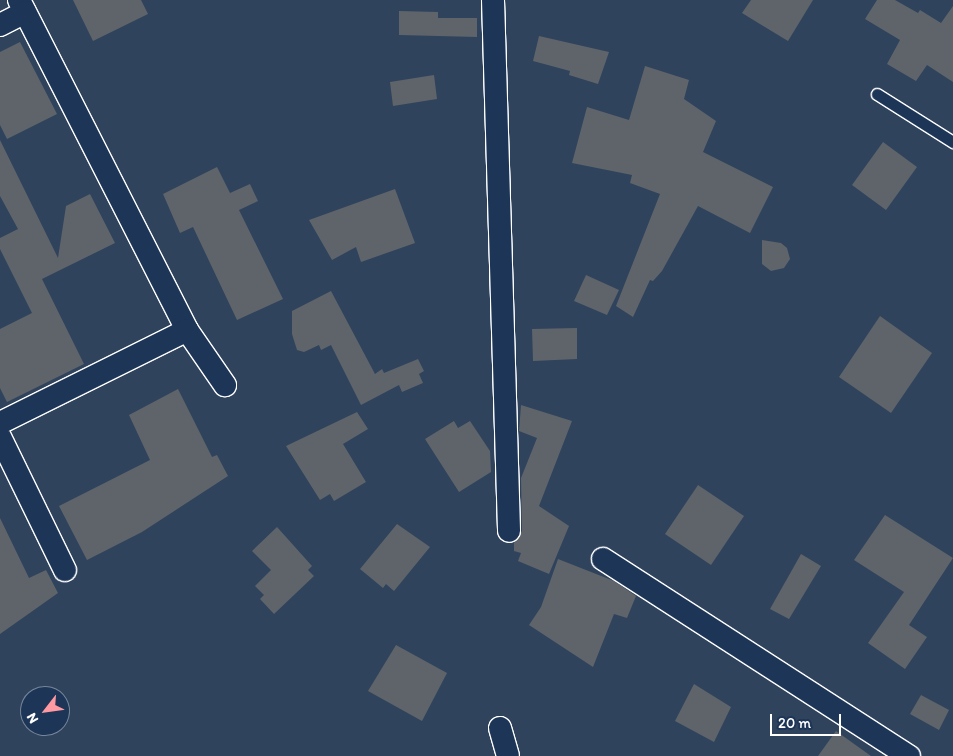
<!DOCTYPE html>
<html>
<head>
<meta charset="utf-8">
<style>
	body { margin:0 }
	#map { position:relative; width:953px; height:756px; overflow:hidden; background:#30435d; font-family:Itim,sans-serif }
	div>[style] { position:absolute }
	.building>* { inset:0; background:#5e646a }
	.roads { filter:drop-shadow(1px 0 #fff) drop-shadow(-1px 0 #fff) drop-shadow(0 1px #fff) drop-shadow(0 -1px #fff) }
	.service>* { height:11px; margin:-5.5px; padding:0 5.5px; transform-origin:5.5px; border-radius:5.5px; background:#1d3557 }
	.minor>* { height:22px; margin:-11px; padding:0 11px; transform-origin:11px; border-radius:11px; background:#1d3557 }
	span { translate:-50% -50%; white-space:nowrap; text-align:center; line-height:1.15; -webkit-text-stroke:4px #1d3557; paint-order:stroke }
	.north { position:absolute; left:20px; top:686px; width:50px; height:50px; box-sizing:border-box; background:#1d3557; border:1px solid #77869a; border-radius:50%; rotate:240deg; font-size:14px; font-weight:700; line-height:20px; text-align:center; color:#fff }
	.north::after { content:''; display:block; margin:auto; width:18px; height:22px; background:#ff9aa2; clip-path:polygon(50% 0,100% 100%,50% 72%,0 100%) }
	.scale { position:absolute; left:770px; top:714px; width:71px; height:22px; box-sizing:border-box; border:2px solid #fff; border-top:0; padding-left:6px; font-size:15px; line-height:18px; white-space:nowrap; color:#fff; -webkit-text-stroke:4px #1d3557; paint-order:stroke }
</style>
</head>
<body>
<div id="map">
	<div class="building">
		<i style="clip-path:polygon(73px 0,141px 0,148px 14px,93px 41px)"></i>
		<i style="clip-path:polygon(751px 0,813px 0,788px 41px,742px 13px)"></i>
		<i style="clip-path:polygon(877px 0,895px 0,918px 13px,920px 10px,941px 23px,953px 6px,953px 82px,927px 65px,916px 81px,887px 64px,900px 40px,865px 19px)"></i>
		<i style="clip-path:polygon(399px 11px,438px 12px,438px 18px,477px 18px,477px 37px,399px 35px)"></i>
		<i style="clip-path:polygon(539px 36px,609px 52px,598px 84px,569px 75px,570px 71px,533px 61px)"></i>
		<i style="clip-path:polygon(20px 42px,57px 114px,7px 139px,0 125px,0 52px)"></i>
		<i style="clip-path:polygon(645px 66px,689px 80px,684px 99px,716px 121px,703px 152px,773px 187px,750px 233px,698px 206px,662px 271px,653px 281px,650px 280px,633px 317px,616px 306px,660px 194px,630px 183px,632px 175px,572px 163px,587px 107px,629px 120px)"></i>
		<i style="clip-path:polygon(434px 75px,437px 99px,393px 106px,390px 82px)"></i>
		<i style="clip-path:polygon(0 140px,58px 258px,66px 206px,90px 194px,115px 243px,42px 279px,84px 364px,7px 402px,0 388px,0 329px,32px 313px,0 249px,0 238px,18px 229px,0 196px)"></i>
		<i style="clip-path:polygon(883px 142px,917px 167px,886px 210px,852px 185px)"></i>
		<i style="clip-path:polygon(217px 167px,230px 193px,250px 184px,258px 201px,239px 210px,283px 299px,237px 320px,193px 227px,180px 233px,163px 194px)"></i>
		<i style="clip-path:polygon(395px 189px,415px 243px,361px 262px,356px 247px,332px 260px,309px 220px)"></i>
		<i style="clip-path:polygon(762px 240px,781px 243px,787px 248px,790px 259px,784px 268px,771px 271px,762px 264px)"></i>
		<i style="clip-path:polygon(586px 275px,619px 290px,607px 315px,574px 301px)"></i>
		<i style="clip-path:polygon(331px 291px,375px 374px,382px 369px,384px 373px,418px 359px,424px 371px,419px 374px,423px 383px,402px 392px,399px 385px,361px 405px,331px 345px,321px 350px,319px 345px,304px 352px,297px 350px,292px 334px,292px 311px)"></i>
		<i style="clip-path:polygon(880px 316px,932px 353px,891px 413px,839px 377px)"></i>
		<i style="clip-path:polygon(577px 328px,577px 359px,533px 361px,532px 329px)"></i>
		<i style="clip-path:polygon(178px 389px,212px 457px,217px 455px,228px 476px,142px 532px,87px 560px,59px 506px,150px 460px,129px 415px)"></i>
		<i style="clip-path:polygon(521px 405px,572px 421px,539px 506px,569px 526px,549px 574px,518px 561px,521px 553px,514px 551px,514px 543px,522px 531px,521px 478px,537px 438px,519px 431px)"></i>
		<i style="clip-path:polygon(357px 412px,368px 429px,343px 444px,366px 482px,334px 501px,330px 494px,320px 500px,286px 446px)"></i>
		<i style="clip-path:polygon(454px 421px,458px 428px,470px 421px,490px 451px,491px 472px,459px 492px,425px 439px)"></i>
		<i style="clip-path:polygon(698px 485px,744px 516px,711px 565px,665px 534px)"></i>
		<i style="clip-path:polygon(885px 515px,953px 558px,909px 625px,927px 637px,905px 669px,868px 643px,904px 592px,854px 560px)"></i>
		<i style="clip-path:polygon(0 518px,29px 578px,46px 570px,58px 593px,0 634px)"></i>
		<i style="clip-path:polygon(397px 524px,430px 547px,394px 591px,386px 584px,383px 588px,360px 569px)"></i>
		<i style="clip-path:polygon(277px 527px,312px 566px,308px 570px,314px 576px,274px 614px,260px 599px,264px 595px,255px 586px,271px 570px,252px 551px)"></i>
		<i style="clip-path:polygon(801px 554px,821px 566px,789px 619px,770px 609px)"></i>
		<i style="clip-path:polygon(558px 559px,614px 581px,636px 596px,627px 618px,614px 614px,593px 667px,529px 625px,541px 607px)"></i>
		<i style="clip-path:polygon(396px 645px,447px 673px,422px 721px,368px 691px)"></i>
		<i style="clip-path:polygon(694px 684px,731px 707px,714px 742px,675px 721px)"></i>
		<i style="clip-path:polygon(921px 695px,949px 710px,939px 730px,910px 714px)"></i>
		<i style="clip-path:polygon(836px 731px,871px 756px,818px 756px)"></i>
	</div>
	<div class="roads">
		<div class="service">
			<i style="left:877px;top:94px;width:90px;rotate:32.3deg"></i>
		</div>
		<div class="minor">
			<i style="left:19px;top:0;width:370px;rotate:63deg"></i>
			<i style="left:187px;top:330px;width:67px;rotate:55.4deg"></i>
			<i style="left:493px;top:0;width:531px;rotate:88.27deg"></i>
			<i style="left:0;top:25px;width:28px;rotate:-27deg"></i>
			<i style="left:0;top:423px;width:209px;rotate:-26.4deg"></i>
			<i style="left:0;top:437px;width:148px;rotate:64deg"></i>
			<i style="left:603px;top:559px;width:364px;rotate:32.8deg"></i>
			<i style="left:500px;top:728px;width:29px;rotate:74deg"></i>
		</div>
	</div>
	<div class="north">N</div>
	<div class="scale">20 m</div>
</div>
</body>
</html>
